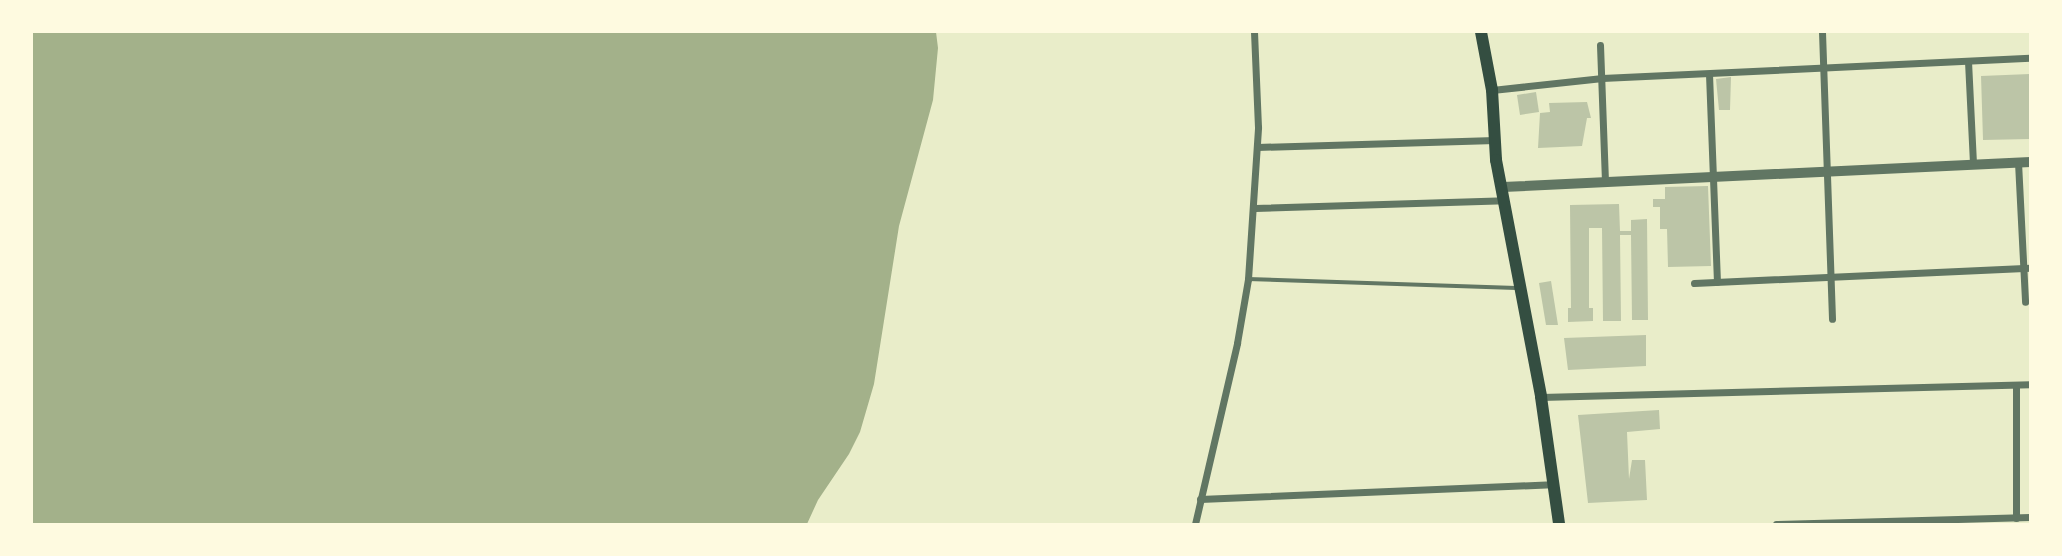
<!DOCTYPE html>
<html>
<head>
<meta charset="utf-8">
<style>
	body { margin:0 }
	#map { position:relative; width:2062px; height:556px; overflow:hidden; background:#e9edc9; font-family:"DM Sans",sans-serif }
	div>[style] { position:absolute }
	.water>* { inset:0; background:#a3b18a }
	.building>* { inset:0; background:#bcc5a7 }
	.service>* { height:3.5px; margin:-1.75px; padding:0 1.75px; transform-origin:1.75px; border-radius:1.75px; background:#617663 }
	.minor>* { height:7px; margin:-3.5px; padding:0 3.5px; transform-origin:3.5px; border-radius:3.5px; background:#617663 }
	.tertiary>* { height:10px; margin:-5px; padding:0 5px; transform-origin:5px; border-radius:5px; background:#617663 }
	.primary>* { height:12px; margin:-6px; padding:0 6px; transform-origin:6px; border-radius:6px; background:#344e41 }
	span { translate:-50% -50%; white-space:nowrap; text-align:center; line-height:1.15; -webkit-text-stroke:5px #fefae0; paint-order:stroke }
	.frame { position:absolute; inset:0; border:33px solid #fefae0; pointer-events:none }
</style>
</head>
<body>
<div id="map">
	<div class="water">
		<i style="clip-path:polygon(32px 32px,936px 32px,938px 48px,933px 100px,899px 226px,874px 384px,860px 432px,849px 454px,818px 500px,807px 524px,32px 524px)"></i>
	</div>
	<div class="building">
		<i style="clip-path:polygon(2030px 74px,2030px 139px,1983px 140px,1981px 76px)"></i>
		<i style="clip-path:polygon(1731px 77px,1730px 110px,1719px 110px,1716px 79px)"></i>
		<i style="clip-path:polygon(1536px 92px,1539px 112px,1520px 115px,1517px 95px)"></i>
		<i style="clip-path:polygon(1587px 102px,1591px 118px,1587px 118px,1582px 146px,1538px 148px,1540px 113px,1550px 112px,1549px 103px)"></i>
		<i style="clip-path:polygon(1708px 186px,1711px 266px,1668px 267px,1667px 229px,1660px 229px,1660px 207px,1653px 207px,1653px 199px,1665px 199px,1665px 187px)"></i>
		<i style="clip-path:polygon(1619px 204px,1620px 231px,1631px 231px,1631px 220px,1647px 219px,1648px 320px,1632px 320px,1631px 235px,1620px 235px,1621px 321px,1603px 321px,1602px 228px,1589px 228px,1589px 308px,1593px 308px,1593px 321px,1568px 322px,1568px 308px,1571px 308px,1570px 205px)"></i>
		<i style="clip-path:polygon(1551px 281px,1558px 325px,1546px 325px,1539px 283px)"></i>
		<i style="clip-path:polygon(1646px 335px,1646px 366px,1568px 370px,1564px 338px)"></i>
		<i style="clip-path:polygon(1659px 410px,1660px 429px,1627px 432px,1629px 479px,1632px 460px,1645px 460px,1647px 500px,1588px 503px,1578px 415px)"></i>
	</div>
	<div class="service">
		<i style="left:1248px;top:279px;width:268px;rotate:1.9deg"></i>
	</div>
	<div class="minor">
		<i style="left:1822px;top:32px;width:287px;rotate:88deg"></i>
		<i style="left:1600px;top:45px;width:137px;rotate:87.9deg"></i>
		<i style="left:1968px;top:61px;width:104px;rotate:87.2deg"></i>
		<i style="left:1709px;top:74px;width:208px;rotate:87.8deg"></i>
		<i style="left:1492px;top:90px;width:111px;rotate:-6.2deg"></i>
		<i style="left:1602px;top:78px;width:428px;rotate:-2.7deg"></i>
		<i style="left:1257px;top:147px;width:238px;rotate:-1.7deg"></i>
		<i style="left:2018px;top:162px;width:140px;rotate:87.1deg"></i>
		<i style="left:1255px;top:208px;width:250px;rotate:-1.8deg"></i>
		<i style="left:1694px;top:283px;width:336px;rotate:-2.6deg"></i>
		<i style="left:2016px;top:385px;width:133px;rotate:90deg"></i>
		<i style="left:1541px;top:397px;width:489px;rotate:-1.5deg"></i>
		<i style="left:1200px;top:499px;width:352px;rotate:-2.4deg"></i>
		<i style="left:1195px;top:524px;width:186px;rotate:-76.9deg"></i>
		<i style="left:1237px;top:343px;width:65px;rotate:-80.2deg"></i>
		<i style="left:1248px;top:279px;width:152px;rotate:-86.2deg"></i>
		<i style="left:1258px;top:127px;width:95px;rotate:-92.4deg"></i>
		<i style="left:1776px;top:524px;width:254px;rotate:-1.6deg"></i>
	</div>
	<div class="tertiary">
		<i style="left:1503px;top:187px;width:528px;rotate:-2.72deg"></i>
	</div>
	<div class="primary">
		<i style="left:1481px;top:32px;width:59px;rotate:79.3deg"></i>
		<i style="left:1492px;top:90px;width:70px;rotate:86.7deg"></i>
		<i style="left:1496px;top:160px;width:241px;rotate:79.2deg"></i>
		<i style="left:1541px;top:397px;width:128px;rotate:81.9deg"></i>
	</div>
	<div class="frame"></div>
</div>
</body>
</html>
